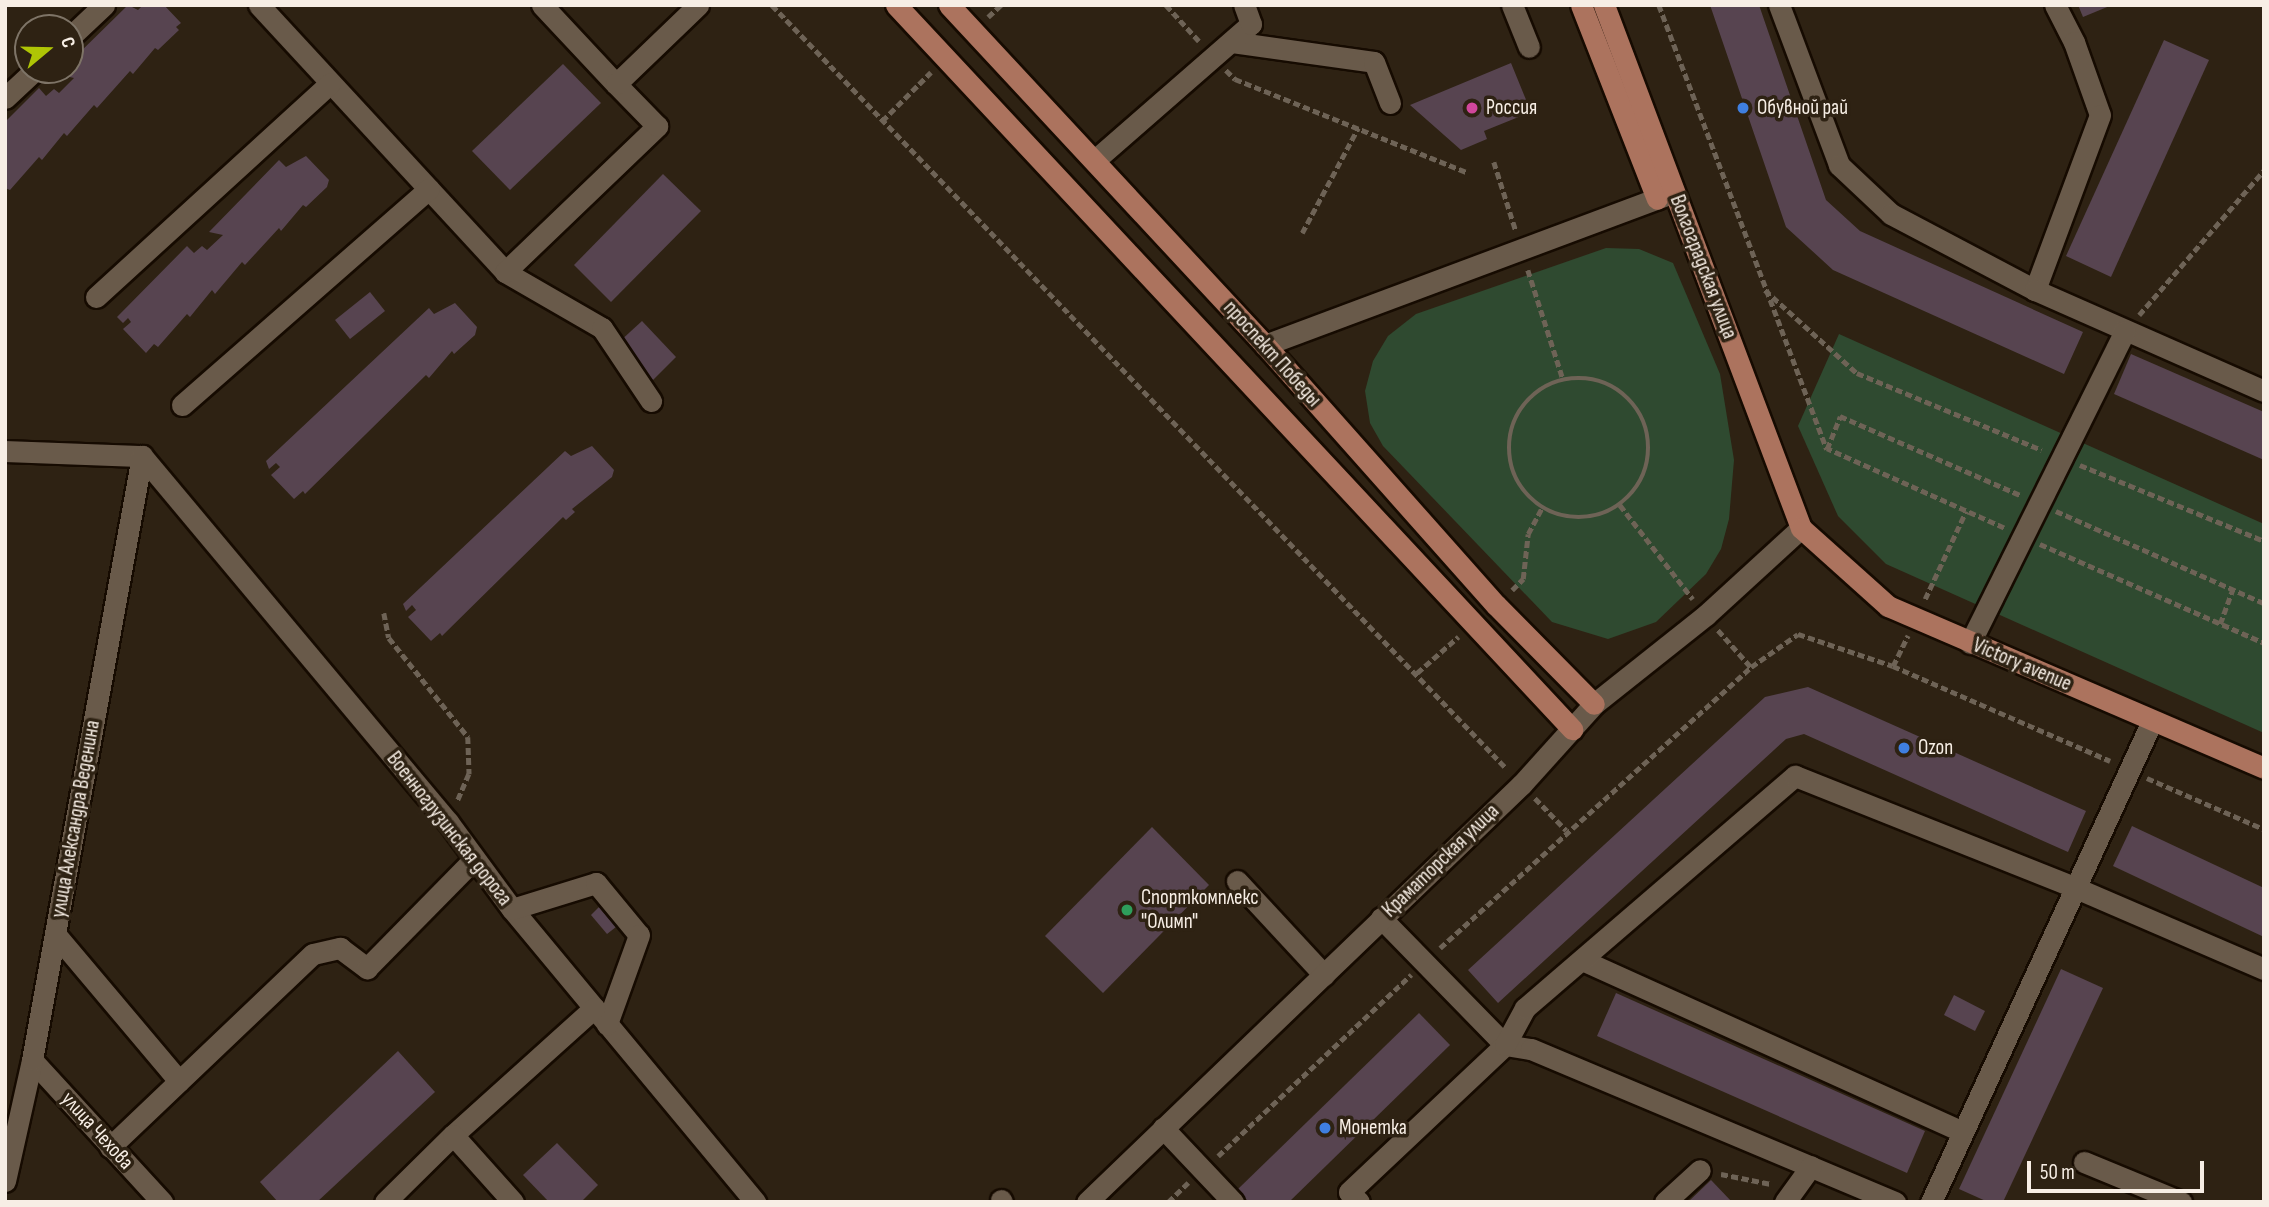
<!DOCTYPE html>
<html>
<head>
<meta charset="utf-8">
<style>
	body { margin:0 }
	#map { position:relative; width:2269px; height:1207px; overflow:hidden; background:#2e2213; font-family:"Sofia Sans Condensed",sans-serif }
	div>[style] { position:absolute }
	.green>* { inset:0; background:#2f4a30 }
	.building>* { inset:0; background:#574450 }
	.path>* { height:4.5px; margin-top:-2.25px; transform-origin:0; background:repeating-linear-gradient(90deg,#6e6356 0 7px,transparent 0 10.5px) }
	.path>.ring { margin:-2.25px; padding:0; box-sizing:content-box; background:none; border:4.5px solid #6e6356; border-radius:50% }
	.roads { filter:drop-shadow(2px 0 #160b01) drop-shadow(-2px 0 #160b01) drop-shadow(0 2px #160b01) drop-shadow(0 -2px #160b01) }
	.minor>* { height:21px; margin:-10.5px; padding:0 10.5px; transform-origin:10.5px; border-radius:10.5px; background:#695a4a }
	.major>* { height:21px; margin:-10.5px; padding:0 10.5px; transform-origin:10.5px; border-radius:10.5px; background:#ac735e }
	.dots>* { width:19px; height:19px; translate:-50% -50%; box-sizing:border-box; border:4px solid #2e2213; border-radius:50% }
	span { translate:-50% -50%; white-space:nowrap; text-align:center; line-height:1.15; -webkit-text-stroke:7px #2e2213; paint-order:stroke }
	.poi-label { font-size:21px; color:#f7eee5 }
	.left { translate:0 -50%; text-align:left }
	.street-label { font-size:21px; color:#f7eee5 }
	.frame { position:absolute; inset:0; border:7px solid #f7eee5; pointer-events:none }
	.north { position:absolute; left:14px; top:14px; width:70px; height:70px; box-sizing:border-box; background:#2e2213; border:2px solid #7e7467; border-radius:50%; rotate:71deg; font-size:19px; font-weight:700; line-height:28px; text-align:center; color:#f7eee5 }
	.north::after { content:''; display:block; margin:auto; width:24px; height:32px; background:#afc505; clip-path:polygon(50% 0,100% 100%,50% 72%,0 100%) }
	.scale { position:absolute; left:2027px; top:1161px; width:177px; height:32px; box-sizing:border-box; border:4px solid #f7eee5; border-top:0; padding-left:9px; font-size:21px; line-height:24px; white-space:nowrap; color:#f7eee5; -webkit-text-stroke:5px #2e2213; paint-order:stroke }
</style>
</head>
<body>
<div id="map">
	<div class="green">
		<i style="clip-path:polygon(1606px 248px,1639px 249px,1673px 263px,1720px 374px,1734px 460px,1729px 519px,1721px 549px,1706px 574px,1656px 622px,1608px 639px,1552px 622px,1383px 446px,1370px 423px,1365px 391px,1373px 361px,1388px 336px,1416px 314px)"></i>
		<i style="clip-path:polygon(1839px 334px,2264px 524px,2264px 733px,1886px 564px,1838px 516px,1798px 426px)"></i>
	</div>
	<div class="building">
		<i style="clip-path:polygon(128px 5px,138px 10px,143px 5px,164px 5px,181px 23px,176px 27px,179px 30px,158px 50px,155px 48px,133px 74px,130px 71px,97px 108px,94px 105px,67px 136px,64px 133px,42px 160px,39px 157px,10px 190px,5px 188px,5px 122px,39px 88px,46px 96px,54px 89px,59px 93px,74px 78px,61px 75px,70px 70px,73px 59px)"></i>
		<i style="clip-path:polygon(1710px 5px,1759px 5px,1826px 200px,1860px 231px,2083px 332px,2064px 374px,1833px 270px,1786px 227px)"></i>
		<i style="clip-path:polygon(2078px 5px,2112px 5px,2083px 17px)"></i>
		<i style="clip-path:polygon(2164px 40px,2209px 60px,2111px 277px,2066px 256px)"></i>
		<i style="clip-path:polygon(1511px 63px,1531px 112px,1484px 131px,1487px 139px,1461px 150px,1410px 105px)"></i>
		<i style="clip-path:polygon(563px 64px,601px 103px,510px 190px,472px 151px)"></i>
		<i style="clip-path:polygon(306px 156px,329px 180px,327px 187px,306px 207px,303px 205px,281px 231px,279px 228px,245px 265px,242px 262px,215px 294px,212px 290px,190px 317px,187px 314px,158px 347px,154px 344px,146px 353px,123px 329px,131px 322px,128px 318px,123px 323px,117px 317px,187px 246px,194px 253px,202px 246px,207px 250px,223px 235px,209px 232px,279px 160px,286px 167px)"></i>
		<i style="clip-path:polygon(663px 174px,701px 211px,611px 302px,574px 265px)"></i>
		<i style="clip-path:polygon(370px 292px,385px 311px,350px 339px,335px 320px)"></i>
		<i style="clip-path:polygon(455px 303px,477px 327px,475px 335px,454px 354px,452px 351px,429px 378px,426px 375px,305px 494px,303px 491px,294px 499px,271px 475px,280px 467px,276px 463px,269px 469px,266px 461px,429px 308px,434px 314px)"></i>
		<i style="clip-path:polygon(642px 321px,676px 357px,653px 380px,618px 343px)"></i>
		<i style="clip-path:polygon(2131px 354px,2264px 412px,2264px 460px,2114px 394px)"></i>
		<i style="clip-path:polygon(592px 446px,614px 470px,612px 477px,572px 509px,575px 512px,566px 520px,563px 517px,442px 636px,440px 633px,431px 641px,408px 617px,416px 610px,412px 605px,406px 611px,403px 604px,565px 451px,571px 456px)"></i>
		<i style="clip-path:polygon(1808px 687px,2086px 811px,2068px 852px,1804px 734px,1786px 739px,1498px 1003px,1468px 970px,1765px 697px)"></i>
		<i style="clip-path:polygon(2132px 826px,2264px 888px,2264px 937px,2113px 866px)"></i>
		<i style="clip-path:polygon(1152px 827px,1209px 885px,1103px 993px,1045px 936px)"></i>
		<i style="clip-path:polygon(599px 907px,616px 927px,607px 934px,591px 915px)"></i>
		<i style="clip-path:polygon(2061px 969px,2103px 988px,2003px 1202px,1988px 1202px,1959px 1189px)"></i>
		<i style="clip-path:polygon(1616px 993px,1925px 1131px,1907px 1173px,1597px 1036px)"></i>
		<i style="clip-path:polygon(1954px 995px,1985px 1011px,1975px 1031px,1944px 1015px)"></i>
		<i style="clip-path:polygon(1419px 1013px,1450px 1045px,1289px 1202px,1249px 1202px,1237px 1190px)"></i>
		<i style="clip-path:polygon(398px 1051px,435px 1092px,317px 1202px,278px 1202px,260px 1182px)"></i>
		<i style="clip-path:polygon(557px 1143px,598px 1185px,581px 1202px,549px 1202px,523px 1175px)"></i>
		<i style="clip-path:polygon(1711px 1180px,1732px 1202px,1688px 1202px)"></i>
	</div>
	<div class="path">
		<i style="left:772px;top:5px;width:1060px;rotate:46.11deg"></i>
		<i style="left:1166px;top:5px;width:49px;rotate:47.5deg"></i>
		<i style="left:1659px;top:5px;width:475px;rotate:69.3deg"></i>
		<i style="left:988px;top:17px;width:18px;rotate:-43deg"></i>
		<i style="left:1226px;top:70px;width:13px;rotate:45deg"></i>
		<i style="left:1235px;top:79px;width:249px;rotate:21.9deg"></i>
		<i style="left:882px;top:121px;width:69px;rotate:-45deg"></i>
		<i style="left:1494px;top:162px;width:72px;rotate:72.3deg"></i>
		<i style="left:1302px;top:233px;width:119px;rotate:-61.9deg"></i>
		<i style="left:1528px;top:270px;width:114px;rotate:72.2deg"></i>
		<i style="left:1765px;top:290px;width:124px;rotate:42.1deg"></i>
		<i style="left:1857px;top:373px;width:200px;rotate:22.6deg"></i>
		<i style="left:2139px;top:315px;width:191px;rotate:-49.2deg"></i>
		<i class="ring" style="left:1509px;top:378px;width:135.5px;height:135.5px"></i>
		<i style="left:2080px;top:465px;width:199px;rotate:22.4deg"></i>
		<i style="left:1620px;top:505px;width:119px;rotate:52.2deg"></i>
		<i style="left:2056px;top:511px;width:227px;rotate:23.9deg"></i>
		<i style="left:2004px;top:528px;width:194px;rotate:-155.9deg"></i>
		<i style="left:1827px;top:449px;width:35px;rotate:-68deg"></i>
		<i style="left:1840px;top:416px;width:197px;rotate:23.7deg"></i>
		<i style="left:2040px;top:544px;width:245px;rotate:23.8deg"></i>
		<i style="left:1512px;top:590px;width:16px;rotate:-45deg"></i>
		<i style="left:1523px;top:579px;width:45px;rotate:-83.7deg"></i>
		<i style="left:1528px;top:534px;width:30px;rotate:-62deg"></i>
		<i style="left:1925px;top:599px;width:97px;rotate:-65deg"></i>
		<i style="left:384px;top:613px;width:25px;rotate:79deg"></i>
		<i style="left:389px;top:638px;width:127px;rotate:51.4deg"></i>
		<i style="left:468px;top:737px;width:37px;rotate:88deg"></i>
		<i style="left:469px;top:774px;width:30px;rotate:113deg"></i>
		<i style="left:2220px;top:624px;width:37px;rotate:-70deg"></i>
		<i style="left:1718px;top:630px;width:50px;rotate:48.3deg"></i>
		<i style="left:1893px;top:666px;width:34px;rotate:-64deg"></i>
		<i style="left:1417px;top:673px;width:55px;rotate:-41.3deg"></i>
		<i style="left:2147px;top:778px;width:128px;rotate:23.6deg"></i>
		<i style="left:1535px;top:798px;width:45px;rotate:45.9deg"></i>
		<i style="left:1440px;top:948px;width:419px;rotate:-42.1deg"></i>
		<i style="left:1751px;top:667px;width:57px;rotate:-35.1deg"></i>
		<i style="left:1798px;top:634px;width:100px;rotate:18.6deg"></i>
		<i style="left:1893px;top:666px;width:237px;rotate:23.6deg"></i>
		<i style="left:1218px;top:1156px;width:265px;rotate:-43.2deg"></i>
		<i style="left:1721px;top:1174px;width:51px;rotate:11.3deg"></i>
		<i style="left:1168px;top:1202px;width:28px;rotate:-44deg"></i>
	</div>
	<div class="roads">
		<div class="minor">
			<i style="left:259px;top:5px;width:363px;rotate:47.3deg"></i>
			<i style="left:505px;top:272px;width:112px;rotate:30deg"></i>
			<i style="left:602px;top:328px;width:88px;rotate:56.1deg"></i>
			<i style="left:542px;top:5px;width:108px;rotate:46.9deg"></i>
			<i style="left:1512px;top:5px;width:45px;rotate:68deg"></i>
			<i style="left:1779px;top:5px;width:171px;rotate:69.4deg"></i>
			<i style="left:1839px;top:165px;width:71px;rotate:43.3deg"></i>
			<i style="left:1891px;top:214px;width:163px;rotate:27.8deg"></i>
			<i style="left:2055px;top:5px;width:42px;rotate:62.8deg"></i>
			<i style="left:2074px;top:42px;width:77px;rotate:70.4deg"></i>
			<i style="left:2100px;top:115px;width:187px;rotate:110.4deg"></i>
			<i style="left:2035px;top:290px;width:250px;rotate:23.8deg"></i>
			<i style="left:70px;top:37px;width:47px;rotate:-43.3deg"></i>
			<i style="left:1232px;top:42px;width:143px;rotate:8deg"></i>
			<i style="left:1374px;top:62px;width:44px;rotate:68.7deg"></i>
			<i style="left:5px;top:98px;width:41px;rotate:-43deg"></i>
			<i style="left:1095px;top:160px;width:207px;rotate:-41.1deg"></i>
			<i style="left:1251px;top:24px;width:20px;rotate:-110deg"></i>
			<i style="left:505px;top:272px;width:211px;rotate:-43.8deg"></i>
			<i style="left:657px;top:126px;width:59px;rotate:-134.3deg"></i>
			<i style="left:616px;top:84px;width:114px;rotate:-43.9deg"></i>
			<i style="left:96px;top:297px;width:317px;rotate:-42.4deg"></i>
			<i style="left:1265px;top:345px;width:434px;rotate:-20.5deg"></i>
			<i style="left:182px;top:405px;width:328px;rotate:-41.2deg"></i>
			<i style="left:5px;top:451px;width:137px;rotate:2.1deg"></i>
			<i style="left:142px;top:456px;width:477px;rotate:50.1deg"></i>
			<i style="left:448px;top:822px;width:108px;rotate:53.7deg"></i>
			<i style="left:512px;top:909px;width:381px;rotate:50.3deg"></i>
			<i style="left:1970px;top:643px;width:348px;rotate:-63.6deg"></i>
			<i style="left:1237px;top:881px;width:128px;rotate:47.2deg"></i>
			<i style="left:512px;top:909px;width:88px;rotate:-17.2deg"></i>
			<i style="left:596px;top:883px;width:67px;rotate:50.4deg"></i>
			<i style="left:639px;top:935px;width:95px;rotate:109.8deg"></i>
			<i style="left:1381px;top:918px;width:177px;rotate:45.7deg"></i>
			<i style="left:1505px;top:1045px;width:26px;rotate:9deg"></i>
			<i style="left:1531px;top:1049px;width:395px;rotate:22.8deg"></i>
			<i style="left:56px;top:935px;width:191px;rotate:49.9deg"></i>
			<i style="left:1582px;top:960px;width:418px;rotate:24.3deg"></i>
			<i style="left:32px;top:1060px;width:193px;rotate:47.5deg"></i>
			<i style="left:1163px;top:1128px;width:102px;rotate:46.6deg"></i>
			<i style="left:453px;top:1135px;width:190px;rotate:-42deg"></i>
			<i style="left:110px;top:1147px;width:280px;rotate:-43.6deg"></i>
			<i style="left:313px;top:954px;width:28px;rotate:-13deg"></i>
			<i style="left:340px;top:948px;width:34px;rotate:37deg"></i>
			<i style="left:367px;top:968px;width:151px;rotate:-45.5deg"></i>
			<i style="left:2084px;top:1162px;width:105px;rotate:22.4deg"></i>
			<i style="left:5px;top:1181px;width:124px;rotate:-77.4deg"></i>
			<i style="left:32px;top:1060px;width:614px;rotate:-79.68deg"></i>
			<i style="left:1001px;top:1200px;width:2px;rotate:63deg"></i>
			<i style="left:385px;top:1202px;width:95px;rotate:-44.6deg"></i>
			<i style="left:453px;top:1135px;width:90px;rotate:48.2deg"></i>
			<i style="left:1087px;top:1202px;width:603px;rotate:-43.86deg"></i>
			<i style="left:1522px;top:784px;width:108px;rotate:-48deg"></i>
			<i style="left:1594px;top:704px;width:143px;rotate:-38.5deg"></i>
			<i style="left:1706px;top:615px;width:129px;rotate:-42.5deg"></i>
			<i style="left:1359px;top:1202px;width:14px;rotate:-135deg"></i>
			<i style="left:1349px;top:1192px;width:214px;rotate:-43.3deg"></i>
			<i style="left:1505px;top:1045px;width:42px;rotate:-61.6deg"></i>
			<i style="left:1525px;top:1008px;width:356px;rotate:-40.7deg"></i>
			<i style="left:1795px;top:776px;width:302px;rotate:21.7deg"></i>
			<i style="left:2076px;top:888px;width:205px;rotate:23.3deg"></i>
			<i style="left:1665px;top:1202px;width:47px;rotate:-42.4deg"></i>
			<i style="left:1785px;top:1202px;width:44px;rotate:-54.2deg"></i>
			<i style="left:1931px;top:1202px;width:529px;rotate:-65.32deg"></i>
		</div>
		<div class="major">
			<i style="left:896px;top:5px;width:991px;rotate:46.96deg"></i>
			<i style="left:949px;top:5px;width:464px;rotate:47.1deg"></i>
			<i style="left:1265px;top:345px;width:348px;rotate:48.4deg"></i>
			<i style="left:1496px;top:605px;width:139px;rotate:45.3deg"></i>
			<i style="left:1581px;top:5px;width:208px;rotate:68.6deg"></i>
			<i style="left:1604px;top:5px;width:559px;rotate:69.36deg"></i>
			<i style="left:1801px;top:528px;width:117px;rotate:41.9deg"></i>
			<i style="left:1888px;top:606px;width:409px;rotate:23.3deg"></i>
		</div>
	</div>
	<div class="dots">
		<i style="left:1472px;top:108px;background:#d1479c"></i>
		<i style="left:1743px;top:108px;background:#3f7fe0"></i>
		<i style="left:1904px;top:748px;background:#3f7fe0"></i>
		<i style="left:1127px;top:910px;background:#2e9e5b"></i>
		<i style="left:1325px;top:1128px;background:#3f7fe0"></i>
	</div>
	<div class="poi-label">
		<span class="left" style="left:1486px;top:108px">Россия</span>
		<span class="left" style="left:1757px;top:108px">Обувной рай</span>
		<span class="left" style="left:1918px;top:748px">Ozon</span>
		<span class="left" style="left:1141px;top:910px">Спорткомплекс<br>"Олимп"</span>
		<span class="left" style="left:1339px;top:1128px">Монетка</span>
	</div>
	<div class="street-label">
		<span style="left:1703px;top:267px;rotate:69deg">Волгоградская улица</span>
		<span style="left:1272px;top:354px;rotate:48deg">проспект Победы</span>
		<span style="left:2022px;top:665px;rotate:23deg">Victory avenue</span>
		<span style="left:76px;top:819px;rotate:-80deg">улица Александра Веденина</span>
		<span style="left:449px;top:829px;rotate:52deg">Военногрузинская дорога</span>
		<span style="left:1441px;top:861px;rotate:-44deg">Краматорская улица</span>
		<span style="left:97px;top:1131px;rotate:48deg">улица Чехова</span>
	</div>
	<div class="frame"></div>
	<div class="north">С</div>
	<div class="scale">50 m</div>
</div>
</body>
</html>
